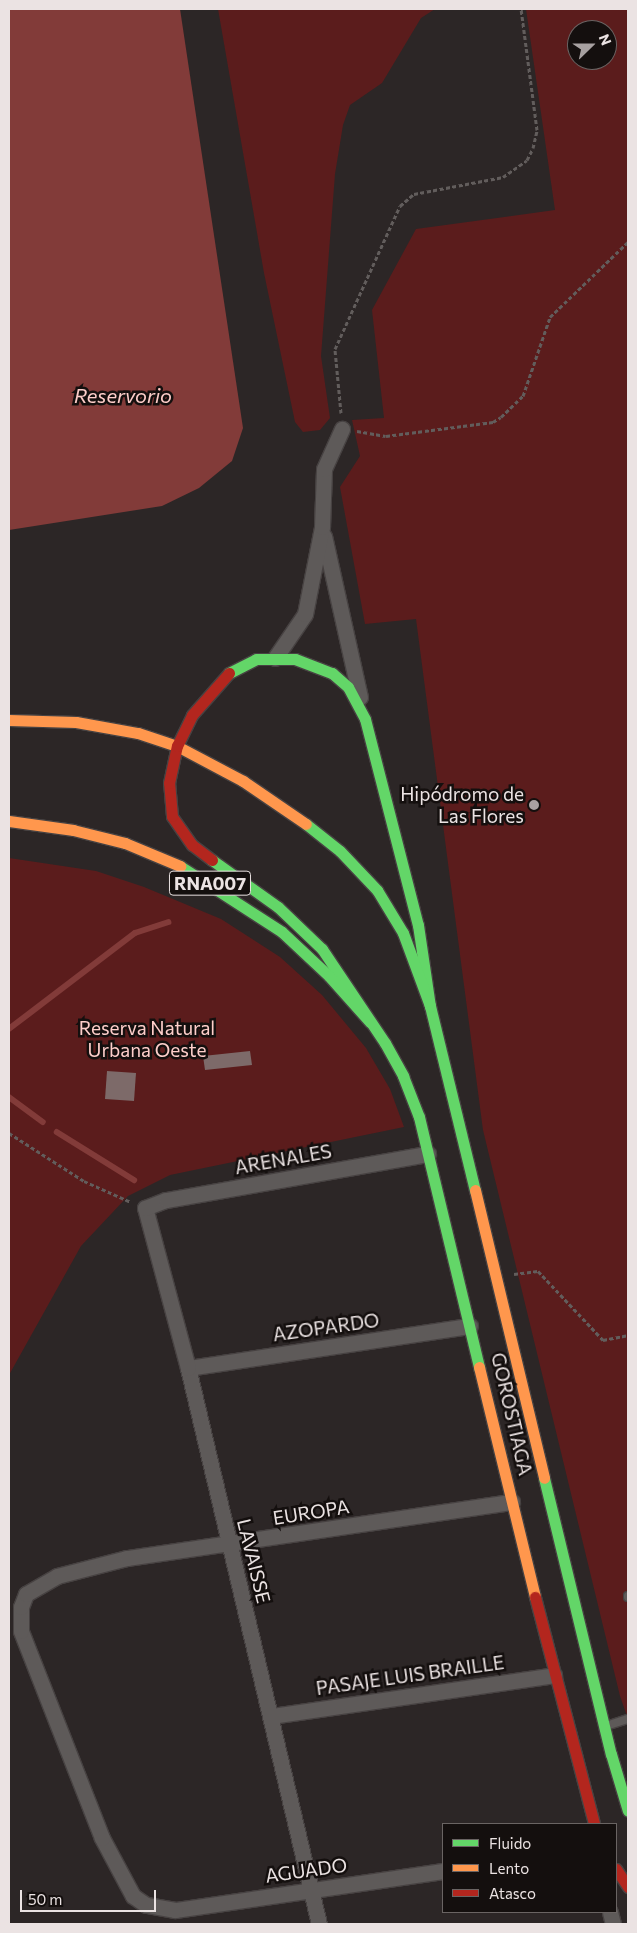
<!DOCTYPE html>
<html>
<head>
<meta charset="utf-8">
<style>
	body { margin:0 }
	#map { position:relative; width:637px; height:1933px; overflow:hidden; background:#2c2626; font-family:Commissioner,sans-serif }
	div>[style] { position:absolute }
	.green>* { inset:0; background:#5b1c1c }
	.water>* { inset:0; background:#823b39 }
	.stream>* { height:5.5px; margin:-2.75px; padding:0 2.75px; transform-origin:2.75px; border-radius:2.75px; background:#823b39 }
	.building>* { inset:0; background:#7d6a69 }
	.path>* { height:3px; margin-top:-1.5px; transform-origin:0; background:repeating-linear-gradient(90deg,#625d5c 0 4px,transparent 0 6.5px) }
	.roads { filter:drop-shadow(1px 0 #474242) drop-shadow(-1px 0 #474242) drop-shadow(0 1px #474242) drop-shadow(0 -1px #474242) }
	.lane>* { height:8px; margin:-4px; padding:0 4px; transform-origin:4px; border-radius:4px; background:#5e5a59 }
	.street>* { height:15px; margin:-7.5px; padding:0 7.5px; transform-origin:7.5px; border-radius:7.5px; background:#5e5a59 }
	.fast>* { height:11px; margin:-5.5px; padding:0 5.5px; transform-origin:5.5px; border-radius:5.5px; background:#63d668 }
	.slow>* { height:11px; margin:-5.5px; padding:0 5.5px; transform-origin:5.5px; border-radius:5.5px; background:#ff974d }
	.jam>* { height:11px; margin:-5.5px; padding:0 5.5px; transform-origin:5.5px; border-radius:5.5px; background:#b3261e }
	.dots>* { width:14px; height:14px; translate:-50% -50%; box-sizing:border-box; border:2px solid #140f0e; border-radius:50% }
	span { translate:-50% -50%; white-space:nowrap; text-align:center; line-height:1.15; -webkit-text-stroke:5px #140f0e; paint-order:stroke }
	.shield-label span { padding:1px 4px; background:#140f0e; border:1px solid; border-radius:4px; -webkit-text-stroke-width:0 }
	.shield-label { font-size:18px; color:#ebe3e3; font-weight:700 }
	.poi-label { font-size:19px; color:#ebe3e3 }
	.right { translate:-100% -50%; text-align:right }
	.park-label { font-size:19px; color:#fececa }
	.street-label { font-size:19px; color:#ebe3e3 }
	.water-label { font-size:20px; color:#fececa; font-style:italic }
	.frame { position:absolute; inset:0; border:10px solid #ebe3e3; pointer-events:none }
	.legend { position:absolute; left:442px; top:1823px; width:175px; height:90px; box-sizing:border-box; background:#140f0e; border:1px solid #6a6463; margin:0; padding:6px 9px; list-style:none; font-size:15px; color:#ebe3e3 }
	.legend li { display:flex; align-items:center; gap:10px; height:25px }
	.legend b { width:25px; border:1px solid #6a6463 }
	.north { position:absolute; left:567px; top:20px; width:50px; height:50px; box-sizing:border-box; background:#140f0e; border:1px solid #6a6463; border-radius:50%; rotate:68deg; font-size:14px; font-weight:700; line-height:20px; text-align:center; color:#ebe3e3 }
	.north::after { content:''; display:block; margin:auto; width:18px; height:22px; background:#a8a1a1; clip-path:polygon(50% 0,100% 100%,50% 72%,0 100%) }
	.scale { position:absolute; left:20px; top:1890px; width:136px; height:22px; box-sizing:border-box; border:2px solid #ebe3e3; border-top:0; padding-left:6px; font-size:15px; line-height:18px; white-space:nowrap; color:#ebe3e3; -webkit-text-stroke:4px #140f0e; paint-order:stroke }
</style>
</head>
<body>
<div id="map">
	<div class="green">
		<i style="clip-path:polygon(218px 9px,435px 9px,421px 18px,382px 83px,350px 105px,343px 125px,335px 174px,321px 356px,330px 418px,320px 430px,303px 432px,295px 422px,264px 273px)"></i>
		<i style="clip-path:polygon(evenodd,526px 9px,628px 9px,628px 1719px,620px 1696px,483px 1130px,416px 619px,365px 624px,340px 487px,360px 456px,352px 420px,384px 418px,372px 310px,416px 229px,555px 210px,526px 9px,577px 30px,607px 30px,607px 60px,577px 60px,577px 30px)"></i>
		<i style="clip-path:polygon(9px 858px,96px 871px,144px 887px,221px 919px,280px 957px,322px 995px,366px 1048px,390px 1089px,404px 1127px,170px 1175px,128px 1196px,81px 1246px,9px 1375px)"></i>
	</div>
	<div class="water">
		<i style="clip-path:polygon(9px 9px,180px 9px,243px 428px,232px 461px,199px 488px,162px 506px,9px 530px)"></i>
	</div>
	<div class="stream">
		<i style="left:9px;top:1029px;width:158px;rotate:-37.3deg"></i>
		<i style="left:135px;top:933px;width:35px;rotate:-18deg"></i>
		<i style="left:9px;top:1097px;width:42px;rotate:36.3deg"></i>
		<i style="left:57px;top:1132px;width:91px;rotate:31.9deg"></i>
	</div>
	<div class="building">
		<i style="clip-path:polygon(250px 1051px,252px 1065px,205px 1070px,203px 1056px)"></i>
		<i style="clip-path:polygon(107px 1071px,136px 1073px,134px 1101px,105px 1099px)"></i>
	</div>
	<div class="path">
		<i style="left:341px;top:413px;width:64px;rotate:-95.4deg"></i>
		<i style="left:335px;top:349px;width:157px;rotate:-65.6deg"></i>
		<i style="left:400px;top:206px;width:18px;rotate:-41deg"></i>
		<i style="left:414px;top:194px;width:91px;rotate:-10.8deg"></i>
		<i style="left:503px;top:177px;width:29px;rotate:-35deg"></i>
		<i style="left:527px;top:160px;width:13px;rotate:-63deg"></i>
		<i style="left:533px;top:148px;width:18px;rotate:-77deg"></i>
		<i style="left:537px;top:130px;width:122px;rotate:-97.5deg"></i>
		<i style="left:357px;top:431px;width:29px;rotate:10deg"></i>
		<i style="left:386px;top:436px;width:108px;rotate:-7.5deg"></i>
		<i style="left:493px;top:422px;width:9px;rotate:-32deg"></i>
		<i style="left:501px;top:417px;width:30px;rotate:-44deg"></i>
		<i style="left:523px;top:396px;width:83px;rotate:-71.1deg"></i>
		<i style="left:550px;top:317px;width:108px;rotate:-43.9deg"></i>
		<i style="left:9px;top:1133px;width:89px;rotate:32.6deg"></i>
		<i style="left:84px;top:1181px;width:51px;rotate:24.1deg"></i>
		<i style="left:514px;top:1274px;width:24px;rotate:-7deg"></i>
		<i style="left:538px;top:1271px;width:95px;rotate:46.7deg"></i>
		<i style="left:603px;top:1340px;width:25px;rotate:-11deg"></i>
	</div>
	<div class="roads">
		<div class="lane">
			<i style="left:628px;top:1596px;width:1px;rotate:90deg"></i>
			<i style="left:606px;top:1726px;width:23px;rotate:-18deg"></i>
		</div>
		<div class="street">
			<i style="left:324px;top:536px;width:165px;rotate:77.4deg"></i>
			<i style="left:275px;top:658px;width:53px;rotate:-55.7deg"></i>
			<i style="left:305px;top:614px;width:89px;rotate:-78.9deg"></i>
			<i style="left:322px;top:527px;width:58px;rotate:-88deg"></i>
			<i style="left:324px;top:469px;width:44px;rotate:-65.8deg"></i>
			<i style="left:188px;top:1368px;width:285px;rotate:-8.5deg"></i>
			<i style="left:271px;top:1716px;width:286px;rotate:-8.2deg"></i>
			<i style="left:443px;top:1871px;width:271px;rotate:171.7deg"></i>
			<i style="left:175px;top:1910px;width:29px;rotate:-170deg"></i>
			<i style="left:146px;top:1905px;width:16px;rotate:-145deg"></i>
			<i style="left:133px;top:1896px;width:66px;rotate:-118.1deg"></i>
			<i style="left:102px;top:1838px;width:222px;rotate:-111.4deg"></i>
			<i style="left:21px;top:1631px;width:24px;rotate:-90deg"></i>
			<i style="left:21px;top:1607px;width:14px;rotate:-69deg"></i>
			<i style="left:26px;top:1594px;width:36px;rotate:-30deg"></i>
			<i style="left:57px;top:1576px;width:72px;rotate:-14.4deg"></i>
			<i style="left:127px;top:1558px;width:389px;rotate:-8.3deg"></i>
			<i style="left:610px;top:1912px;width:12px;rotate:76deg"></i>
			<i style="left:319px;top:1924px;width:571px;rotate:-103.26deg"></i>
			<i style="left:188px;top:1368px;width:166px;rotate:-105deg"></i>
			<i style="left:145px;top:1208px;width:22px;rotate:-21deg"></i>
			<i style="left:166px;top:1200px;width:266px;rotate:-10deg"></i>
		</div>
		<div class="fast">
			<i style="left:229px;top:673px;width:30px;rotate:-27deg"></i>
			<i style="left:256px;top:659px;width:39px"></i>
			<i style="left:295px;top:659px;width:40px;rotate:21deg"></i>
			<i style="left:332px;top:673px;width:21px;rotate:41deg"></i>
			<i style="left:348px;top:687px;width:36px;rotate:62deg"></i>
			<i style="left:365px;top:719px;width:213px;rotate:75.6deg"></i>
			<i style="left:418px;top:925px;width:82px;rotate:81.6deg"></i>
			<i style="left:430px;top:1006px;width:189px;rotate:76.3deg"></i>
			<i style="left:306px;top:824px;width:43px;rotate:38.5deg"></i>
			<i style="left:340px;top:851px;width:54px;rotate:46.5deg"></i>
			<i style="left:377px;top:890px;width:50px;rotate:58.8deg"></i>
			<i style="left:403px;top:933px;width:78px;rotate:69.7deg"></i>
			<i style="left:212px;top:860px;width:81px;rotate:35.5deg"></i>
			<i style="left:278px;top:907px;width:61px;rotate:43.7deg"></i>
			<i style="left:322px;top:949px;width:113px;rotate:56.2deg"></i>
			<i style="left:385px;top:1043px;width:38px;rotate:61deg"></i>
			<i style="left:403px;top:1076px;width:44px;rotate:68.7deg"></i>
			<i style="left:419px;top:1117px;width:257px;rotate:76.5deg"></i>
			<i style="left:180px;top:866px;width:121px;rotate:32.9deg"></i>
			<i style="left:282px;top:932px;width:64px;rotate:43.1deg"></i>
			<i style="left:329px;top:976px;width:62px;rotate:48.3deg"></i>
			<i style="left:544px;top:1478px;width:284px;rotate:76.4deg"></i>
			<i style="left:611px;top:1754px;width:59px;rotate:73.4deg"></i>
		</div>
		<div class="slow">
			<i style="left:9px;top:720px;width:67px;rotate:1.7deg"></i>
			<i style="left:76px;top:722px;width:63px;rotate:10.1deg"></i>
			<i style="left:138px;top:733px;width:41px;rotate:18.4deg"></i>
			<i style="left:177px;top:746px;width:75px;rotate:27.9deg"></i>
			<i style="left:243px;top:781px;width:76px;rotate:34.3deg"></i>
			<i style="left:9px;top:821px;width:65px;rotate:8deg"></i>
			<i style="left:73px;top:830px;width:54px;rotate:14deg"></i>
			<i style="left:125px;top:843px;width:60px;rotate:22.7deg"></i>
			<i style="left:475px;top:1190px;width:296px;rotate:76.5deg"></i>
			<i style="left:479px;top:1367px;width:237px;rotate:76.3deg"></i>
		</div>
		<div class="jam">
			<i style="left:212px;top:860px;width:25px;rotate:-143deg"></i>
			<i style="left:192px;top:845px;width:35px;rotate:-125deg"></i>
			<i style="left:172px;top:816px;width:33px;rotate:-95deg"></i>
			<i style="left:169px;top:783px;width:38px;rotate:-78deg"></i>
			<i style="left:177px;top:746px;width:34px;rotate:-64deg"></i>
			<i style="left:192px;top:715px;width:56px;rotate:-48.6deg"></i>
			<i style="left:535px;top:1597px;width:235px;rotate:75.4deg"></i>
			<i style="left:616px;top:1869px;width:22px;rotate:56deg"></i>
		</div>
	</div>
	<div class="dots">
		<i style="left:534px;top:805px;background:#a8a1a1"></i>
	</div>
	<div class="shield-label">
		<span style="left:210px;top:883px">RNA007</span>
	</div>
	<div class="poi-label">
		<span class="right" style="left:524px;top:805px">Hipódromo de<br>Las Flores</span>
	</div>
	<div class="park-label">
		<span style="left:147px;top:1039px">Reserva Natural<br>Urbana Oeste</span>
	</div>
	<div class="street-label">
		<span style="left:283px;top:1159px;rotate:-10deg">ARENALES</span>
		<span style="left:326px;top:1327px;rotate:-8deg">AZOPARDO</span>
		<span style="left:512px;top:1414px;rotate:77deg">GOROSTIAGA</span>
		<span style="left:311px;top:1512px;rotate:-9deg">EUROPA</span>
		<span style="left:254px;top:1561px;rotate:76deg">LAVAISSE</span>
		<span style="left:410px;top:1675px;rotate:-8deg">PASAJE LUIS BRAILLE</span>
		<span style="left:306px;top:1870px;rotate:-8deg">AGUADO</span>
	</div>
	<div class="water-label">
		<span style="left:123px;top:395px">Reservorio</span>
	</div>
	<div class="frame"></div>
	<ul class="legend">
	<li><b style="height:6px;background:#63d668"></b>Fluido</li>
	<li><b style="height:6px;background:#ff974d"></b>Lento</li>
	<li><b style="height:6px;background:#b3261e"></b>Atasco</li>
	</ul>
	<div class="north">N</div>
	<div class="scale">50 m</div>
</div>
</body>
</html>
